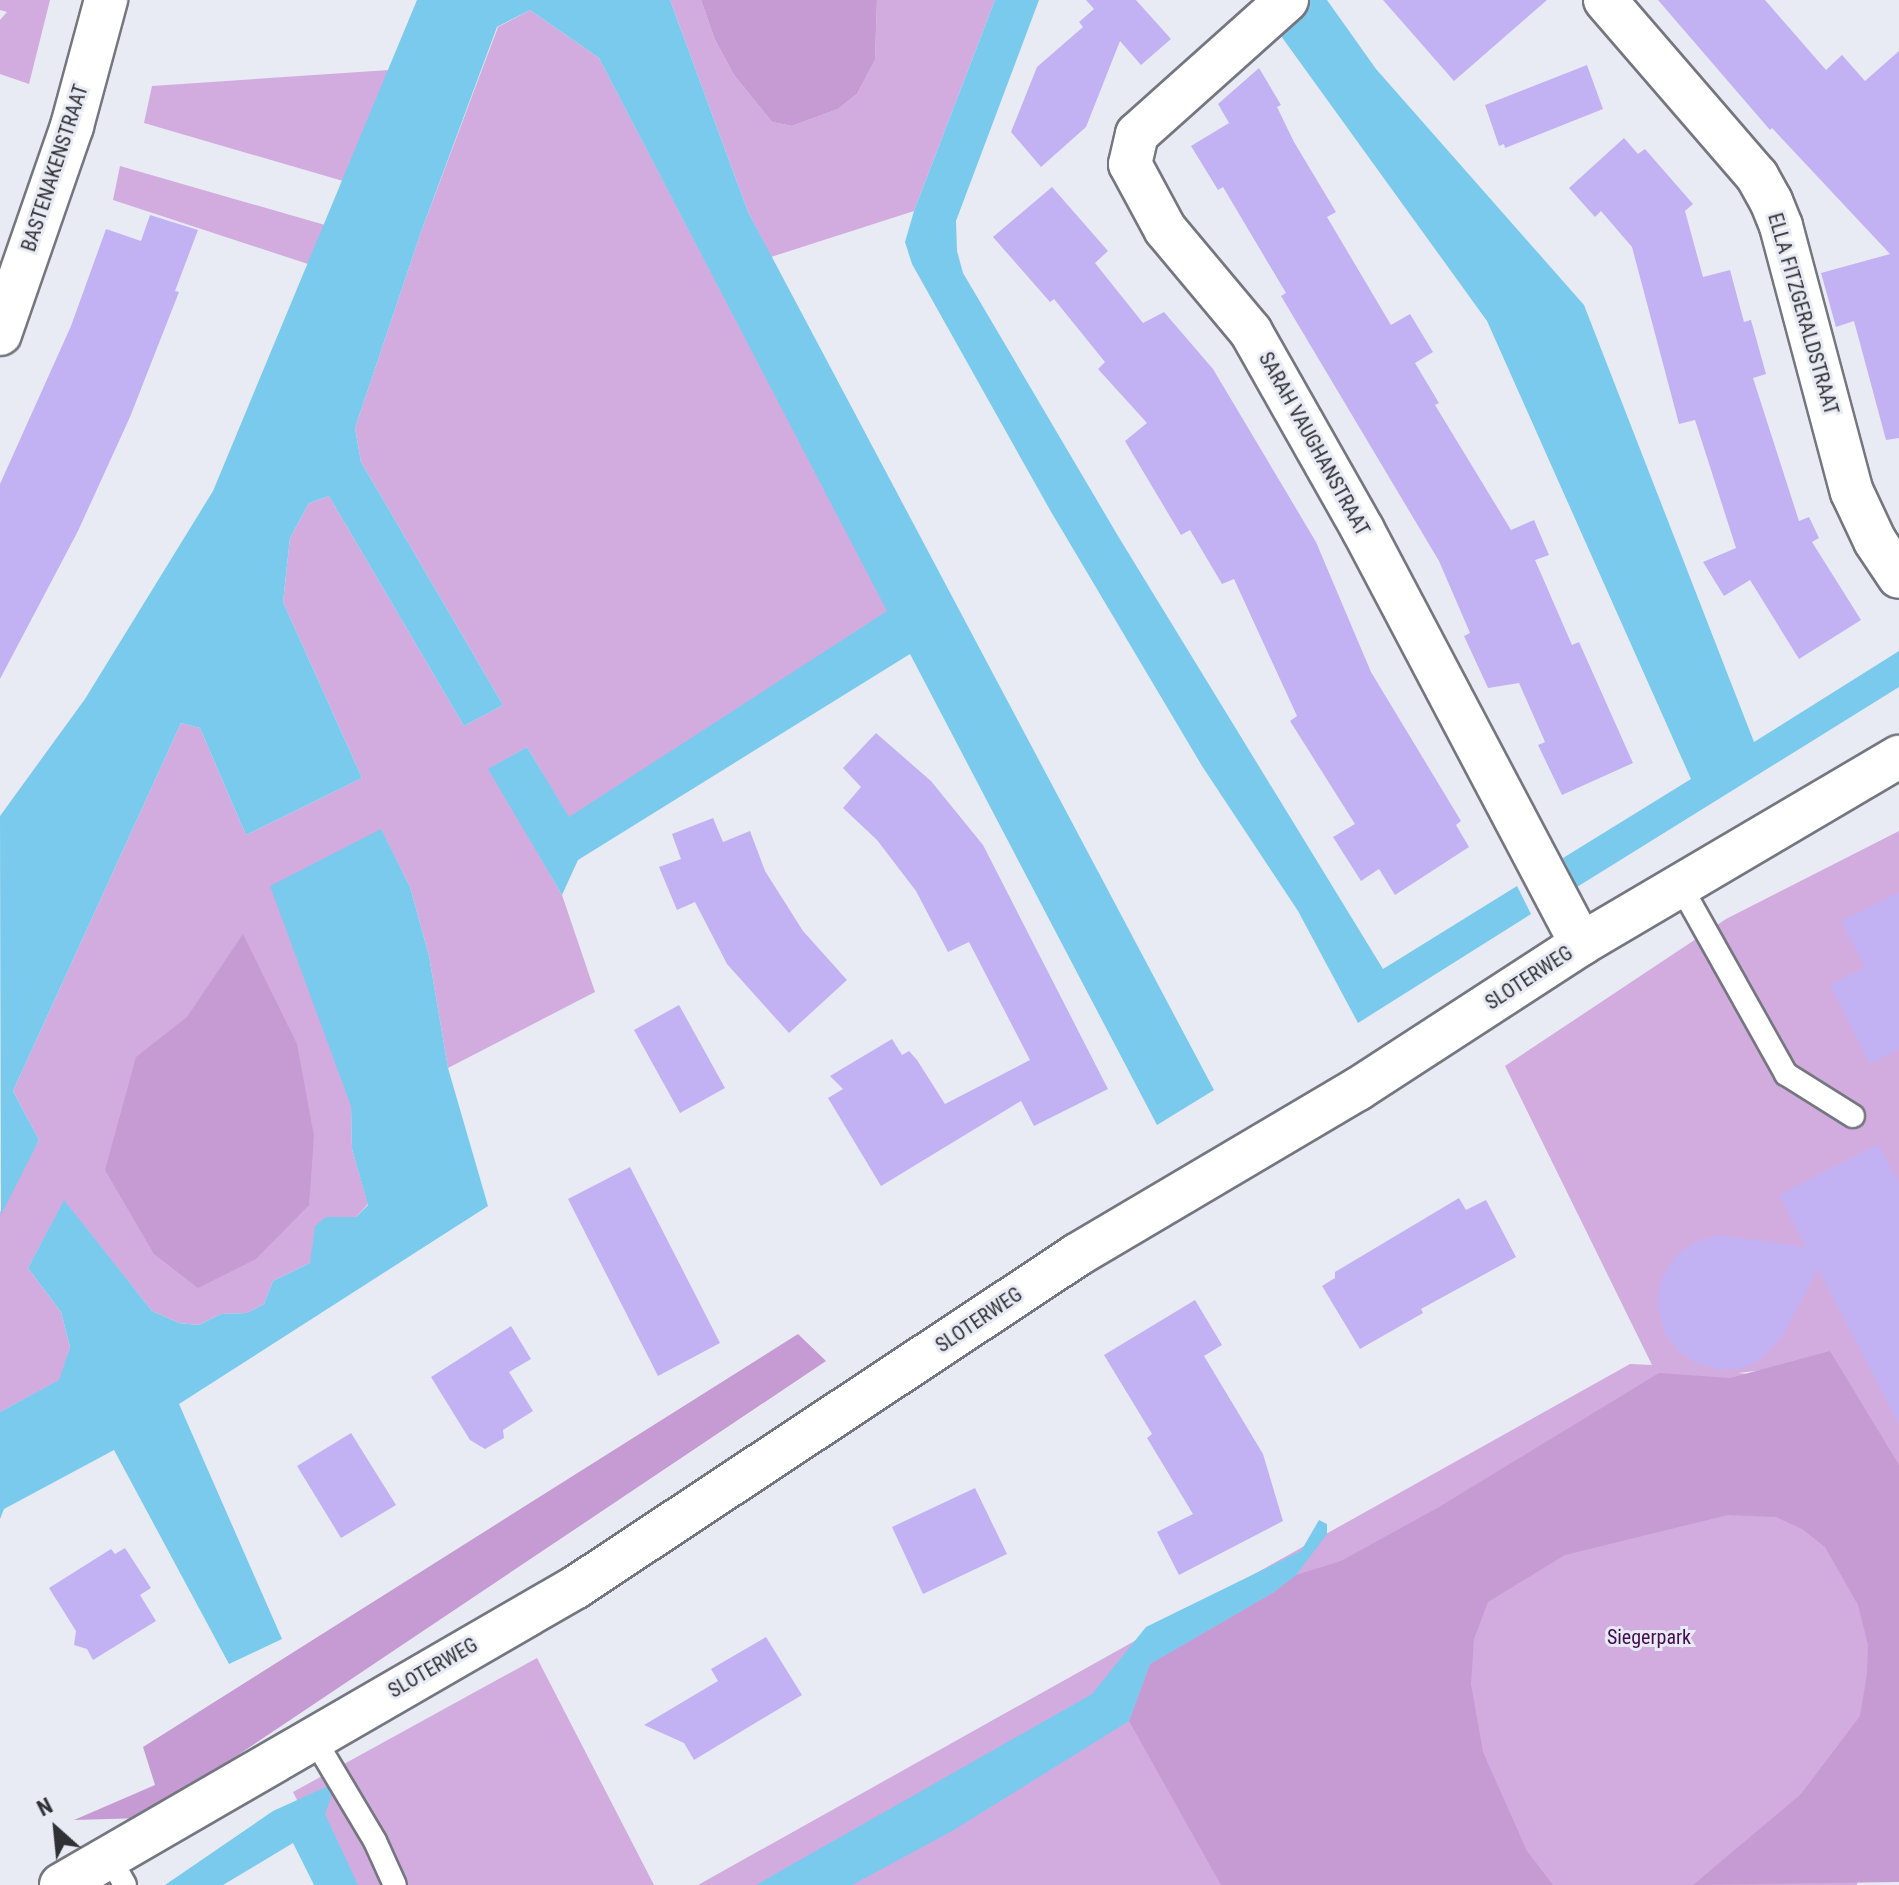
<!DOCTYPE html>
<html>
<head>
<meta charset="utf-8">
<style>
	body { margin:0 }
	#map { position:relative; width:1899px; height:1885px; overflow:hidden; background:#e8ebf4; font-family:"Roboto Condensed",sans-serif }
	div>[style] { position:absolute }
	.green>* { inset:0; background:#d2acde }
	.forest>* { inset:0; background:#c69bd3 }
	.water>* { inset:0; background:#7acaed }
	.building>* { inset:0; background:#c3b2f3 }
	.roads { filter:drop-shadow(2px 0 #757780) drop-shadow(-2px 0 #757780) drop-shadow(0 2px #757780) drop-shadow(0 -2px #757780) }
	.lane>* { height:22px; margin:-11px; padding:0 11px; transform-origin:11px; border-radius:11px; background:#fff }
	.street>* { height:42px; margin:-21px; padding:0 21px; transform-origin:21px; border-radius:21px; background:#fff }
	span { translate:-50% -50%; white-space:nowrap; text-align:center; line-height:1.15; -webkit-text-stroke:6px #e8ebf4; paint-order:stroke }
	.street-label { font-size:20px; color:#303135 }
	.park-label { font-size:20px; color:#440c51 }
	.north { position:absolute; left:16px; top:1789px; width:80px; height:80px; -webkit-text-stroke:6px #e8ebf4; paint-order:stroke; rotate:333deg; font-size:22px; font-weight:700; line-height:32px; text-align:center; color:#303135 }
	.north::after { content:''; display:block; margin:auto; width:28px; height:36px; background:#303135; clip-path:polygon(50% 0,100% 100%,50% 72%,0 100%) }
</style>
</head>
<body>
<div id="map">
	<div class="green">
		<i style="clip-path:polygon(0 0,50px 0,29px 84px,0 74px,0 20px,7px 12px,0 10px)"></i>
		<i style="clip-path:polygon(670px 0,701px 0,715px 40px,734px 75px,772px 122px,792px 126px,838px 109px,857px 94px,875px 60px,877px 0,995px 0,914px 211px,771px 257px,748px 212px)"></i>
		<i style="clip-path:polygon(530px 10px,599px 58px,888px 611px,569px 818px,527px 747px,489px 769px,562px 895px,595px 992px,448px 1068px,429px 956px,410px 887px,381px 830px,351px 1106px,352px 1149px,368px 1204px,356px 1217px,326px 1217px,310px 1263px,273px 1281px,264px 1304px,247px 1313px,221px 1314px,199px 1325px,179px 1323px,152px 1311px,64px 1201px,28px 1268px,61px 1312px,70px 1347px,60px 1380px,0 1412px,0 1212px,39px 1140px,13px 1091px,181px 723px,200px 728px,246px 835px,362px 778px,283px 602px,290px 538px,309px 503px,329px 496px,464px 726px,503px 705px,361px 462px,355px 428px,421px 232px,498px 27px)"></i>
		<i style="clip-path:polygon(389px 70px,343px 181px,144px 123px,152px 86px)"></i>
		<i style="clip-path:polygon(120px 166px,325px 225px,308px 264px,113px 200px)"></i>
		<i style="clip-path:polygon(1899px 831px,1899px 1476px,1835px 1362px,1738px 1373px,1801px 1379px,1899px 1543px,1857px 1885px,698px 1885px,1630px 1364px,1652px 1365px,1505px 1066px,1726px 919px)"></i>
		<i style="clip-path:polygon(537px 1658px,654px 1885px,340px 1885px,293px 1792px)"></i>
	</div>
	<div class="forest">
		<i style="clip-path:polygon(701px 0,877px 0,875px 60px,857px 94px,838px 109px,792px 126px,772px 122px,734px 75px,715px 40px)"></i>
		<i style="clip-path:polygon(243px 934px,297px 1044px,314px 1136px,309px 1205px,256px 1259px,198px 1288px,154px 1254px,105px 1170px,136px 1057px,187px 1017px)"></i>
		<i style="clip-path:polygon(798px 1334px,826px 1361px,144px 1818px,74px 1820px,155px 1785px,143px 1747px)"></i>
		<i style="clip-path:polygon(1830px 1351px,1899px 1465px,1899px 1882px,1693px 1885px,1801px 1794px,1860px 1716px,1867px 1674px,1868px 1645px,1858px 1605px,1825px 1547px,1802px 1529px,1776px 1517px,1728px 1515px,1565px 1555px,1488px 1602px,1474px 1639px,1471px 1684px,1483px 1752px,1527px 1851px,1553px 1885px,1221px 1885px,1129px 1721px,1150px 1664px,1274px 1592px,1296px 1575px,1341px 1561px,1439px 1507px,1659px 1373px,1730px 1378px)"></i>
	</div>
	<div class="water">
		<i style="clip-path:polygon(417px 0,670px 0,748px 212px,1214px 1090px,1157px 1125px,910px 654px,578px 860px,562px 895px,488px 769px,527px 747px,569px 817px,887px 611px,599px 58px,530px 10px,497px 27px,421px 232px,355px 428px,361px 462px,503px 705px,464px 726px,329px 496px,309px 503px,290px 538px,283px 602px,362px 778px,246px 835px,200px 728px,181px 723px,13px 1091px,39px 1140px,1px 1215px,0 816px,85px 699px,213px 491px)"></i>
		<i style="clip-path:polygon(995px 0,1039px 0,956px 221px,957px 251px,963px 273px,1118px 536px,1383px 969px,1517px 886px,1531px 914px,1358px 1023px,1298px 911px,1202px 766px,1050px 510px,912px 264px,905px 242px,914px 211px)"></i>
		<i style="clip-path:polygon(1255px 0,1327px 0,1376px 69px,1584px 305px,1754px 742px,1899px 651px,1899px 687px,1577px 887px,1563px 858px,1691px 779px,1487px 321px)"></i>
		<i style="clip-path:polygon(381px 829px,410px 887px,429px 956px,448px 1068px,488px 1206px,179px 1404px,282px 1639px,229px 1664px,114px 1450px,4px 1509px,0 1519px,0 1412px,59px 1380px,70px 1347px,61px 1312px,28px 1268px,64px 1200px,152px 1311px,179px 1323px,199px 1325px,221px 1314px,247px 1313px,264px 1304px,273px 1281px,310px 1263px,315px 1226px,326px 1217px,356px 1217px,368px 1205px,352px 1149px,351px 1106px,270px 886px)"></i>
		<i style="clip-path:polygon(1319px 1520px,1327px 1524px,1327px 1534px,1296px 1575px,1274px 1592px,1150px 1664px,1129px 1721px,952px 1831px,852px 1885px,756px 1885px,1092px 1694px,1146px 1627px,1301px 1551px)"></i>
		<i style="clip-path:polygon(328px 1786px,331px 1797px,325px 1814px,358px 1885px,314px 1885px,293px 1843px,223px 1885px,165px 1885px,273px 1811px)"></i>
	</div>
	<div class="building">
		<i style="clip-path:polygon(1086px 0,1136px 0,1171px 39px,1141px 65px,1120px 41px,1086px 127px,1041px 167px,1011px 132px,1037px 67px,1083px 27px,1079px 22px,1094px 9px)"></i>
		<i style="clip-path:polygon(1383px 0,1547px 0,1454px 81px)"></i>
		<i style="clip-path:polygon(1658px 0,1765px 0,1826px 70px,1842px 55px,1865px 81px,1899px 51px,1899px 438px,1886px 440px,1854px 321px,1836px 327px,1821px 273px,1890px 254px,1772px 128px,1770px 130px)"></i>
		<i style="clip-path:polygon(1587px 65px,1603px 109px,1505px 148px,1504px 144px,1499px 146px,1485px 105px)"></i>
		<i style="clip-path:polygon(1259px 68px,1281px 105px,1277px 107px,1294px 142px,1336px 212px,1327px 217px,1391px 325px,1410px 314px,1433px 352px,1415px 363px,1439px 403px,1435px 405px,1511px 530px,1534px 520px,1549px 555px,1535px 560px,1572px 645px,1579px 642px,1633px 763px,1562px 795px,1538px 745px,1545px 742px,1519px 683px,1488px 688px,1464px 636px,1470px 633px,1439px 561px,1281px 296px,1286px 293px,1223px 187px,1218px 190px,1191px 146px,1229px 123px,1218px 104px)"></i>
		<i style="clip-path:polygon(1624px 138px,1638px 154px,1645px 149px,1693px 204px,1685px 211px,1703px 277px,1730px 270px,1744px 322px,1751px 320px,1766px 374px,1753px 378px,1798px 518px,1799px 521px,1809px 517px,1819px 538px,1812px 542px,1861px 620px,1799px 659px,1750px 580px,1724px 596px,1703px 562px,1736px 548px,1695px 420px,1679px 424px,1632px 247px,1601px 211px,1595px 217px,1569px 188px)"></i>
		<i style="clip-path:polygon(1052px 187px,1108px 251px,1095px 263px,1143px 323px,1164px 312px,1213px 369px,1316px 542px,1371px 672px,1461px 821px,1456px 825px,1469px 847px,1395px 895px,1379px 869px,1361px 881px,1333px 837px,1355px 824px,1290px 721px,1297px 716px,1234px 579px,1222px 584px,1190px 530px,1181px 535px,1125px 441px,1147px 423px,1098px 369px,1105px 362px,1054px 299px,1050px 302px,993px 237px)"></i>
		<i style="clip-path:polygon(150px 215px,198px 230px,175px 291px,179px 292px,130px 417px,78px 531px,0 679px,0 484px,71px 326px,106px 229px,141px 241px)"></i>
		<i style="clip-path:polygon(876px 733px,931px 781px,983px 845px,1108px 1089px,1034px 1126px,1021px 1101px,881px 1186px,828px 1098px,843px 1089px,830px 1076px,892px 1039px,902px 1055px,909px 1051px,917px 1060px,945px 1104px,1030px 1060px,969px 942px,948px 952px,916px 891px,877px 840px,843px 808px,861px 787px,843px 768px)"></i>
		<i style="clip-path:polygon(713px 818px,723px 842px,750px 831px,765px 871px,803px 931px,847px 980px,789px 1033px,727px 964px,695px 902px,677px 910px,659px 867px,681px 859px,672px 834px)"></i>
		<i style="clip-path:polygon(1899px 892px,1899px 1049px,1870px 1064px,1830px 985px,1865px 967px,1841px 921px)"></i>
		<i style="clip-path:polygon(679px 1005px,725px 1088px,680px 1113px,634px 1030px)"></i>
		<i style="clip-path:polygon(1878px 1144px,1899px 1183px,1899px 1424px,1818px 1269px,1782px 1337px,1758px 1361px,1743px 1368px,1721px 1370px,1697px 1363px,1678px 1351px,1665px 1333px,1657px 1303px,1662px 1278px,1675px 1257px,1695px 1242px,1719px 1235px,1806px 1247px,1779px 1195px)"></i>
		<i style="clip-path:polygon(630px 1167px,720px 1343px,658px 1376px,568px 1199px)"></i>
		<i style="clip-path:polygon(1459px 1198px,1466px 1210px,1486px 1200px,1516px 1257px,1421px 1309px,1423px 1313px,1360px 1349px,1322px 1286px,1335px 1278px,1335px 1272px)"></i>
		<i style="clip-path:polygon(1195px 1300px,1222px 1345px,1204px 1356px,1263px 1454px,1283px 1521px,1179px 1575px,1157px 1532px,1193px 1514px,1147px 1438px,1152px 1434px,1104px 1355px)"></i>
		<i style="clip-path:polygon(511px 1326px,531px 1359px,509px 1372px,533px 1411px,503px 1430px,504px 1438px,485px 1449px,470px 1440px,431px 1377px)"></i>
		<i style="clip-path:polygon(351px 1433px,396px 1505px,341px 1538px,297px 1466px)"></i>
		<i style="clip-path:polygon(975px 1488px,1007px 1554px,923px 1594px,892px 1527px)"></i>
		<i style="clip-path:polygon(125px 1548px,151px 1588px,140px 1595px,156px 1621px,93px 1660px,87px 1649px,74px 1645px,76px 1631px,49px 1588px,111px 1549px,115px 1554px)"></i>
		<i style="clip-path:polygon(766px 1637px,802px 1695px,694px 1760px,684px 1743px,644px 1725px,718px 1681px,711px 1669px)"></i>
	</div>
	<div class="roads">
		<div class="lane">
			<i style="left:1680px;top:885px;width:217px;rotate:60.7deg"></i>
			<i style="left:1786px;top:1074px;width:79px;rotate:32.1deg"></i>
			<i style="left:313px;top:1737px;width:121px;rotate:59.2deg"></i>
			<i style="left:375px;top:1841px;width:48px;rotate:65.6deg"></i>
			<i style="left:109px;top:1857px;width:32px;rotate:60deg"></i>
		</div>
		<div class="street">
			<i style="left:1287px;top:0;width:201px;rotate:138.2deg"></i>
			<i style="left:1137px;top:134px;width:31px;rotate:103deg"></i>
			<i style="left:1130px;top:164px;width:74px;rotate:61.7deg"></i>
			<i style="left:1165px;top:229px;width:134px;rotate:50.1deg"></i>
			<i style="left:1251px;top:332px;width:227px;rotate:60.5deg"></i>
			<i style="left:1363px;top:530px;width:468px;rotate:62.2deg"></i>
			<i style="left:1605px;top:0;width:233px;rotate:49.2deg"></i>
			<i style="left:1757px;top:176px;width:29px;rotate:61deg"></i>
			<i style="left:1771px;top:201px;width:27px;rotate:68deg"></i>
			<i style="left:1781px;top:226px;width:275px;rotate:75.1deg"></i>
			<i style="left:1852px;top:492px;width:54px;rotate:64.9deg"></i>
			<i style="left:1875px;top:541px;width:43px;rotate:56.3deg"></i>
			<i style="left:0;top:334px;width:220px;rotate:-70.9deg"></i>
			<i style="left:72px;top:126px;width:131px;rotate:-74.9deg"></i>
			<i style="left:61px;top:1885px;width:595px;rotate:-30.06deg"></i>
			<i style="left:576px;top:1587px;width:601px;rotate:-33.53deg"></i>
			<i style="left:1077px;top:1255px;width:326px;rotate:-30.6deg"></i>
			<i style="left:1358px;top:1089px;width:266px;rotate:-33deg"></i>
			<i style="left:1581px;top:944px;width:369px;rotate:-30.5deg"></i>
		</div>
	</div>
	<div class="street-label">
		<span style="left:55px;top:168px;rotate:-72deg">BASTENAKENSTRAAT</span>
		<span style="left:1803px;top:314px;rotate:74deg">ELLA FITZGERALDSTRAAT</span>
		<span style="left:1314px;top:444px;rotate:61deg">SARAH VAUGHANSTRAAT</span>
		<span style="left:1529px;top:978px;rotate:-33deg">SLOTERWEG</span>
		<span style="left:979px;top:1320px;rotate:-34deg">SLOTERWEG</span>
		<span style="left:433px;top:1668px;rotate:-30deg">SLOTERWEG</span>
	</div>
	<div class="park-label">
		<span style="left:1649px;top:1637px">Siegerpark</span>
	</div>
	<div class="north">N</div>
</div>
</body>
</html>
